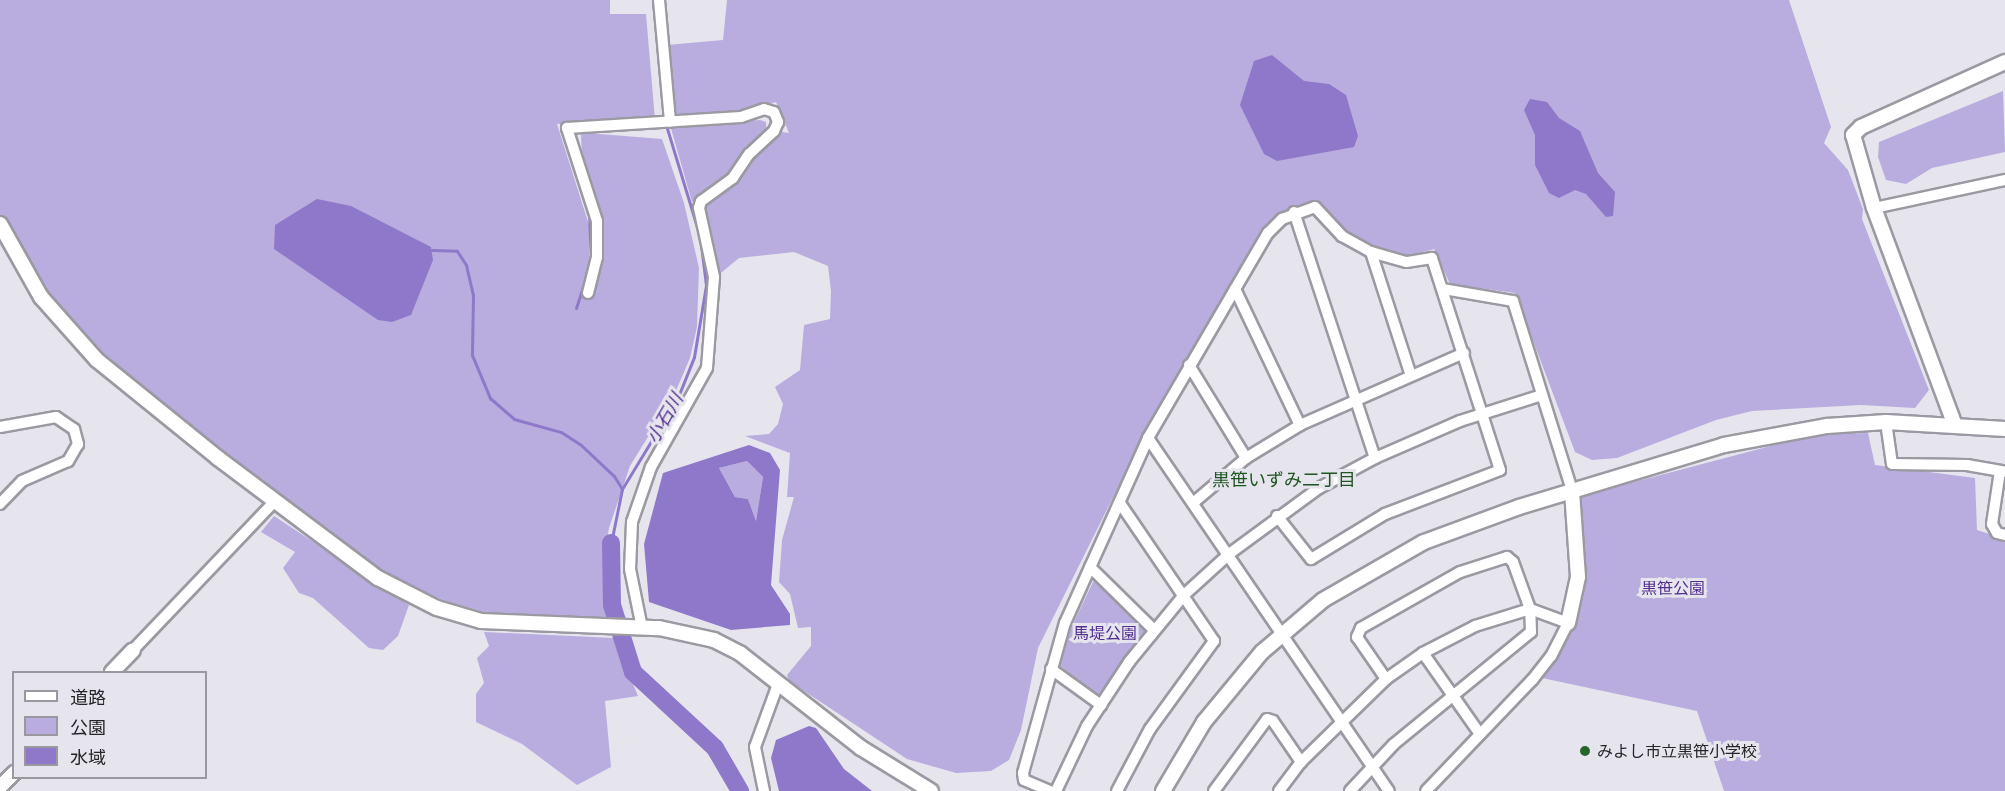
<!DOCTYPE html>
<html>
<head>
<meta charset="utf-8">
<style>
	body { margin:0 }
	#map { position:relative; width:2005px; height:791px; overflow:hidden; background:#e6e5ed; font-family:Barlow,"Noto Sans JP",sans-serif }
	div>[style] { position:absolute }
	.green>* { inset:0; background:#b9ade0 }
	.water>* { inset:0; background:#8e78c9 }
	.stream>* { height:3px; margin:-1.5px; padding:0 1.5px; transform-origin:1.5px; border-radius:1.5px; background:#8e78c9 }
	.river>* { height:18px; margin:-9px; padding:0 9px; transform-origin:9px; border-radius:9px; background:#8e78c9 }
	.roads { filter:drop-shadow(2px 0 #9b99a1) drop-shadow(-2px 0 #9b99a1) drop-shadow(0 2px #9b99a1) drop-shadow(0 -2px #9b99a1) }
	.street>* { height:10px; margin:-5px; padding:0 5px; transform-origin:5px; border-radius:5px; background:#fff }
	.secondary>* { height:14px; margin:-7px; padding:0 7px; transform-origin:7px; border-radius:7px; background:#fff }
	.dots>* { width:16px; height:16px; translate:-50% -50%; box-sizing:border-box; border:3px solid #e6e5ed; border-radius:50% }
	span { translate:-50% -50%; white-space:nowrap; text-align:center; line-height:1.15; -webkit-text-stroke:6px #e6e5ed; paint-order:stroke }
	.park-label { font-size:16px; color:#512f8f }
	.poi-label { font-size:16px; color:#252427 }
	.left { translate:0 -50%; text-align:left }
	.water-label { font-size:18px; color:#4e2a8b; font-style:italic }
	.neighbourhood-label { font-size:18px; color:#1d5523 }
	.legend { position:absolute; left:12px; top:671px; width:195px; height:108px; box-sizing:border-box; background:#e6e5ed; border:2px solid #99989e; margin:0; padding:8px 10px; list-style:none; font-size:18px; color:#252427 }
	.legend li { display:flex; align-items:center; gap:12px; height:30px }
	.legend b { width:30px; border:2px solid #99989e }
</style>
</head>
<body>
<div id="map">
	<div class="green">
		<i style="clip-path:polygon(0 0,610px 0,610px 14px,646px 14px,655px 120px,557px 124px,589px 225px,589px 262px,581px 292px,592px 296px,602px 221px,582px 156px,581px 134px,587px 133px,662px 139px,684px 203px,699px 268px,697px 327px,690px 358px,675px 393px,630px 466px,609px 528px,604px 557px,610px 619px,498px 616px,446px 601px,383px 574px,97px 353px,48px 301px,0 216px)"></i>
		<i style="clip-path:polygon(727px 0,1789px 0,1831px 127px,1824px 143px,1848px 170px,1863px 209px,1862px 219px,1929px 390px,1915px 408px,1861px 405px,1752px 411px,1716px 420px,1617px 458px,1592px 460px,1575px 452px,1515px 293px,1450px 284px,1434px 249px,1405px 257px,1378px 250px,1345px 233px,1321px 204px,1303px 204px,1277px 216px,1263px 232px,1142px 439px,1038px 648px,1021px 730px,1009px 760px,991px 771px,956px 773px,907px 759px,789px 681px,787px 675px,811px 646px,811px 627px,798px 628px,790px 594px,779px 582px,782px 540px,794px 497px,787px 497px,790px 453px,745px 436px,769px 434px,778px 424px,783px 404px,775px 387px,800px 370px,804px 325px,830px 319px,831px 291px,828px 266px,794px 252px,739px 258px,716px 277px,703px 203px,776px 131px,789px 133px,776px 102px,741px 112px,678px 115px,672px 108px,667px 45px,723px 40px)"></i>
		<i style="clip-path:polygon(2003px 91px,2005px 152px,1932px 168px,1906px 184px,1886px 180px,1878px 157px,1879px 142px)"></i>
		<i style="clip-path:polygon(760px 120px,766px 122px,766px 134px,731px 177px,692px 202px,670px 125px)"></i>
		<i style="clip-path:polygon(1868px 433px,1875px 465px,1975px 478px,1977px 530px,2005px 539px,2005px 791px,1724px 791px,1697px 711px,1542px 678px,1578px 620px,1585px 565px,1581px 496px,1816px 434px)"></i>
		<i style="clip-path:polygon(747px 461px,763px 477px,756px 521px,748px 499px,735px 497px,719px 468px)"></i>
		<i style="clip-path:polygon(274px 516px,409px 605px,398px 636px,383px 650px,369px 648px,313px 598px,299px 593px,283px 568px,295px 552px,261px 532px)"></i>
		<i style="clip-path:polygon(1099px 580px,1150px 629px,1098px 695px,1055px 662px,1093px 582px)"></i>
		<i style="clip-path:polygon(484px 632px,614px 638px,638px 696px,605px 701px,611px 767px,577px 785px,522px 744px,476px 722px,476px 694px,484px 683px,477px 658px,489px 646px)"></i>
	</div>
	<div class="water">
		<i style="clip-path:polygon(1272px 55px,1304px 81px,1329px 84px,1346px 95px,1358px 136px,1354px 147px,1277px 161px,1264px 154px,1240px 105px,1254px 61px)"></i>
		<i style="clip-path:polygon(1530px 99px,1547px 102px,1559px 118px,1580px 131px,1598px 173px,1615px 192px,1613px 216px,1606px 217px,1586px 194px,1575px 190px,1559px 198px,1549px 193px,1535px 165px,1535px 135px,1524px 110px)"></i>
		<i style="clip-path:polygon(317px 199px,351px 206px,431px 247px,433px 260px,411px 315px,392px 322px,378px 320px,274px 249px,275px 225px)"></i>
		<i style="clip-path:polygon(evenodd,749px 445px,770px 453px,780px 470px,771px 585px,790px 614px,790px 625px,731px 630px,649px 602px,644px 544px,663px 473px,749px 445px,747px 461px,763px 477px,756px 521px,748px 499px,735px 497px,719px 468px,747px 461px)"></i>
		<i style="clip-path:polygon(809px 726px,816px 728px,844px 769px,872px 791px,779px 791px,771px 758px,776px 740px)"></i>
	</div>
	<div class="stream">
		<i style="left:589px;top:213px;width:50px;rotate:87.7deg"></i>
		<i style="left:432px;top:250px;width:25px;rotate:2deg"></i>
		<i style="left:457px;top:251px;width:17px;rotate:57deg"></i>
		<i style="left:466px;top:265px;width:31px;rotate:77deg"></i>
		<i style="left:473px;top:295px;width:60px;rotate:91deg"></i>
		<i style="left:472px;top:355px;width:47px;rotate:67.3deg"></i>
		<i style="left:490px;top:398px;width:32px;rotate:41deg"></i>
		<i style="left:514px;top:419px;width:49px;rotate:15.5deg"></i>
		<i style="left:561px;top:432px;width:24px;rotate:33deg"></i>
		<i style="left:581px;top:445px;width:45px;rotate:43.2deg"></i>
		<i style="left:614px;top:476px;width:15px;rotate:58deg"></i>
		<i style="left:576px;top:308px;width:38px;rotate:-72deg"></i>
		<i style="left:611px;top:543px;width:55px;rotate:-78.5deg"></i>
		<i style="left:622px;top:489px;width:108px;rotate:-58.7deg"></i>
		<i style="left:678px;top:397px;width:43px;rotate:-68.2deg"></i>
		<i style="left:694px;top:357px;width:73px;rotate:-80.5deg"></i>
		<i style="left:706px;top:285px;width:48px;rotate:-97.1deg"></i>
		<i style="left:700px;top:237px;width:120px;rotate:-106.9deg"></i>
		<i style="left:665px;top:122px;width:123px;rotate:-95.6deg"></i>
	</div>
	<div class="river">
		<i style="left:611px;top:543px;width:62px;rotate:89.1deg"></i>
		<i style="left:612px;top:605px;width:70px;rotate:72.6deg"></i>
		<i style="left:633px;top:672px;width:112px;rotate:42.8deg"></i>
		<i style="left:715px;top:748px;width:50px;rotate:59.8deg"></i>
	</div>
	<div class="roads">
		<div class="street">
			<i style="left:659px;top:0;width:122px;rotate:84.8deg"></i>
			<i style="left:1874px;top:208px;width:134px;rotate:-12.1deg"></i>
			<i style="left:1294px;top:212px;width:259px;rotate:71.8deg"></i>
			<i style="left:1235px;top:289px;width:151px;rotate:64.5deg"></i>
			<i style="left:1443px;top:289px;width:71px;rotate:9.7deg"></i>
			<i style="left:1513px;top:301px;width:199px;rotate:72.7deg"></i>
			<i style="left:588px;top:293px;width:37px;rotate:-76deg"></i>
			<i style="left:597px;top:257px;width:36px;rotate:-90deg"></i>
			<i style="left:597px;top:221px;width:98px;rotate:-107.9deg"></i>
			<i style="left:567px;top:128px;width:174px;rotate:-3.6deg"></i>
			<i style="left:741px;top:117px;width:24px;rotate:-19deg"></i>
			<i style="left:764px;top:109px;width:10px;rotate:17deg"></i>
			<i style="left:774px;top:112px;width:11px;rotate:68deg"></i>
			<i style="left:778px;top:122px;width:10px;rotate:114deg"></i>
			<i style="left:774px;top:131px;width:34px;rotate:137deg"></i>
			<i style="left:749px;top:154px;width:29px;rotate:124deg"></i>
			<i style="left:733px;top:178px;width:39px;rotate:144deg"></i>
			<i style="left:701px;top:201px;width:7px;rotate:106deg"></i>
			<i style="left:699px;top:208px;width:71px;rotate:77.7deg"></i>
			<i style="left:714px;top:277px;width:91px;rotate:94.4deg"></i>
			<i style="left:707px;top:368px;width:114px;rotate:119.5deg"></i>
			<i style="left:651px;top:467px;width:58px;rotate:109.1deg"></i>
			<i style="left:632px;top:522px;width:47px;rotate:92.4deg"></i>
			<i style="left:630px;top:569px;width:60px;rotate:78.5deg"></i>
			<i style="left:1189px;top:365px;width:109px;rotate:58.5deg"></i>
			<i style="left:1886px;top:422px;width:42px;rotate:81.9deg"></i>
			<i style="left:1892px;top:464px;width:75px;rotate:0.8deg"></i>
			<i style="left:1967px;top:465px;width:39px;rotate:10deg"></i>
			<i style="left:0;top:427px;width:57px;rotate:-10.1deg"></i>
			<i style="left:56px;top:417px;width:22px;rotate:34deg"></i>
			<i style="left:74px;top:429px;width:16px;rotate:75deg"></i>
			<i style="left:78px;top:444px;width:20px;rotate:120deg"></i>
			<i style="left:68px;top:461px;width:50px;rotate:156.5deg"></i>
			<i style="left:22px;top:481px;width:32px;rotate:134deg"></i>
			<i style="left:1148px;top:438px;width:427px;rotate:55.7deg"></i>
			<i style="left:2000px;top:471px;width:54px;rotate:98.6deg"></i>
			<i style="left:1992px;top:524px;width:10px;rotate:61deg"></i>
			<i style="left:1997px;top:533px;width:8px;rotate:14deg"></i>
			<i style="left:1193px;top:503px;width:70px;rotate:-40.3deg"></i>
			<i style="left:1246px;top:458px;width:63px;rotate:-31.4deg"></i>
			<i style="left:1300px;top:425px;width:179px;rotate:-23.7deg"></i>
			<i style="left:1277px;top:516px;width:55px;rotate:51.7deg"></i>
			<i style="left:1311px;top:559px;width:87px;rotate:-31.3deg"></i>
			<i style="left:1385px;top:514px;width:123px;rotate:-20.9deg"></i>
			<i style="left:1500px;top:470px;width:223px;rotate:-107.8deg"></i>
			<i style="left:1432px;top:258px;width:26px;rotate:171deg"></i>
			<i style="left:1406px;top:262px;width:36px;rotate:-164deg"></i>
			<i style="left:1090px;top:567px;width:90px;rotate:44.5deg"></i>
			<i style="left:133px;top:650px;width:207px;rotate:-46.4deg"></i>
			<i style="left:1423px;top:653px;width:99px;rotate:54.9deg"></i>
			<i style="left:1051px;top:669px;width:62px;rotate:35.8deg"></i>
			<i style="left:764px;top:791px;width:45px;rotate:-101.6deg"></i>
			<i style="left:755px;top:747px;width:67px;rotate:-69.9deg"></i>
			<i style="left:1050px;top:791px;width:28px;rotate:-157deg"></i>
			<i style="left:1024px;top:780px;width:7px;rotate:-98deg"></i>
			<i style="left:1023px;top:773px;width:156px;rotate:-74.4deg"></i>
			<i style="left:1065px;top:623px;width:203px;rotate:-65.8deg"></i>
			<i style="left:1148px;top:438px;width:238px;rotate:-59.7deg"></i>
			<i style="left:1268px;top:233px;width:20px;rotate:-45deg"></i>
			<i style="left:1282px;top:219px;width:35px;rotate:-20deg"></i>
			<i style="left:1315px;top:207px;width:40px;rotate:47deg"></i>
			<i style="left:1342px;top:236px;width:33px;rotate:29deg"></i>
			<i style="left:1371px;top:252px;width:127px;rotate:72.1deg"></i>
			<i style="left:1056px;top:791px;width:72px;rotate:-64.5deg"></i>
			<i style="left:1087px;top:726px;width:77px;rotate:-56.7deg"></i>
			<i style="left:1129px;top:662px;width:87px;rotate:-50.6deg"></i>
			<i style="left:1184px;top:595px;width:61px;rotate:-42.3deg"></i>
			<i style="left:1229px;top:554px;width:112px;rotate:-36.3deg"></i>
			<i style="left:1319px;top:488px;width:64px;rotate:-28.2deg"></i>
			<i style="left:1375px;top:458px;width:93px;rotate:-23.5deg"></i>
			<i style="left:1460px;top:421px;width:86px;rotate:-17.6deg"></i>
			<i style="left:1117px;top:791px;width:70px;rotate:-62deg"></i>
			<i style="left:1150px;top:729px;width:109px;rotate:-54deg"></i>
			<i style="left:1214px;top:641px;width:167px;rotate:-124.3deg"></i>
			<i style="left:1214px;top:791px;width:89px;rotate:-53.6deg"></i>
			<i style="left:1267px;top:719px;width:6px;rotate:18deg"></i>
			<i style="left:1273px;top:721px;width:50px;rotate:55.7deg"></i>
			<i style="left:1279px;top:791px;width:36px;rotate:-53deg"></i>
			<i style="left:1301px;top:762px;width:119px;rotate:-44.3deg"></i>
			<i style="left:1386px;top:679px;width:45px;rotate:-35.1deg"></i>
			<i style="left:1423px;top:653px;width:59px;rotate:-27.4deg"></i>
			<i style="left:1475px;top:626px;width:58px;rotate:-17.2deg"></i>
			<i style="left:1530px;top:609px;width:40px;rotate:20.2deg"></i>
			<i style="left:1568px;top:623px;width:37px;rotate:117deg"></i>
			<i style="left:1551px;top:656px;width:31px;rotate:128deg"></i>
			<i style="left:1532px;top:680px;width:153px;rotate:133.7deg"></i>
			<i style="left:1350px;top:791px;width:64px;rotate:-46.9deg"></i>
			<i style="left:1394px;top:744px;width:177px;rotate:-39.3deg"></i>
			<i style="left:1531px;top:632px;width:23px;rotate:-92deg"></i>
			<i style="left:1530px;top:609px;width:50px;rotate:-109.9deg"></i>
			<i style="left:1513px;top:562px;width:8px;rotate:-140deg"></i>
			<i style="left:1507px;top:557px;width:49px;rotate:162.3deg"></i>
			<i style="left:1460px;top:572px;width:114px;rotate:150.5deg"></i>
			<i style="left:1361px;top:628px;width:10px;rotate:114deg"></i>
			<i style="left:1357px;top:637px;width:51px;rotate:55.4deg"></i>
		</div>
		<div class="secondary">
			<i style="left:0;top:224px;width:84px;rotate:60.7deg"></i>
			<i style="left:41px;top:297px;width:84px;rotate:48.4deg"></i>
			<i style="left:97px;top:360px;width:156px;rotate:39deg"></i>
			<i style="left:218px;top:458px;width:200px;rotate:36.9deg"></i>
			<i style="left:378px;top:578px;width:66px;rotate:27deg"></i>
			<i style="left:437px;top:608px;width:46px;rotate:16.5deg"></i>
			<i style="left:481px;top:621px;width:178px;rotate:2.3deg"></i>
			<i style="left:659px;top:628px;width:56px;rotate:12.3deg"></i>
			<i style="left:714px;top:640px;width:30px;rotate:27deg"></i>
			<i style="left:741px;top:654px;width:152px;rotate:38.1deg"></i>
			<i style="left:861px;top:748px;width:82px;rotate:31.6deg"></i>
			<i style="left:1954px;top:423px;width:229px;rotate:-110.4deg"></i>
			<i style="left:1874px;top:208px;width:76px;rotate:-106deg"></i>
			<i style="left:1853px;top:135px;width:11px;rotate:-45deg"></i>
			<i style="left:1861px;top:127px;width:158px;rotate:-24.3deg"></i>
			<i style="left:1568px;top:623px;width:47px;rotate:-77.7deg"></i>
			<i style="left:1578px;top:577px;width:86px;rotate:-94deg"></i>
			<i style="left:112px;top:672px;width:30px;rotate:-46deg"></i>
			<i style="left:0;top:787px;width:20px;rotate:-45deg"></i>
			<i style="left:1163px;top:791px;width:80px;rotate:-59.3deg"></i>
			<i style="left:1204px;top:722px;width:91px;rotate:-50.4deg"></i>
			<i style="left:1262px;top:652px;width:80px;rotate:-40.4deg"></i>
			<i style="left:1323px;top:600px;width:116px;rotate:-29.9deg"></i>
			<i style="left:1424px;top:542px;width:101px;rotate:-20.2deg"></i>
			<i style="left:1519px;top:507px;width:214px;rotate:-16.8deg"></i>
			<i style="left:1724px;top:445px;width:105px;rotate:-10.5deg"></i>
			<i style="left:1827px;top:426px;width:59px;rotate:-3.9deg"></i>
			<i style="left:1886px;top:422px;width:119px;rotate:3.4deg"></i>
		</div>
	</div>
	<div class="dots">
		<i style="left:1585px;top:751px;background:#27652d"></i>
	</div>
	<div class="park-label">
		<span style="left:1673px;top:588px">黒笹公園</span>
		<span style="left:1105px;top:633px">馬堤公園</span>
	</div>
	<div class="poi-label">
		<span class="left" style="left:1597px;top:751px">みよし市立黒笹小学校</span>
	</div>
	<div class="water-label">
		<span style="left:664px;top:418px;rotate:-60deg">小石川</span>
	</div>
	<div class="neighbourhood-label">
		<span style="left:1284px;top:479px">黒笹いずみ二丁目</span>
	</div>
	<ul class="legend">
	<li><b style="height:8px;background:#fff"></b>道路</li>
	<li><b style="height:16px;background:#b9ade0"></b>公園</li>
	<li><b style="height:16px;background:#8e78c9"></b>水域</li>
	</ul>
</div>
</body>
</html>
